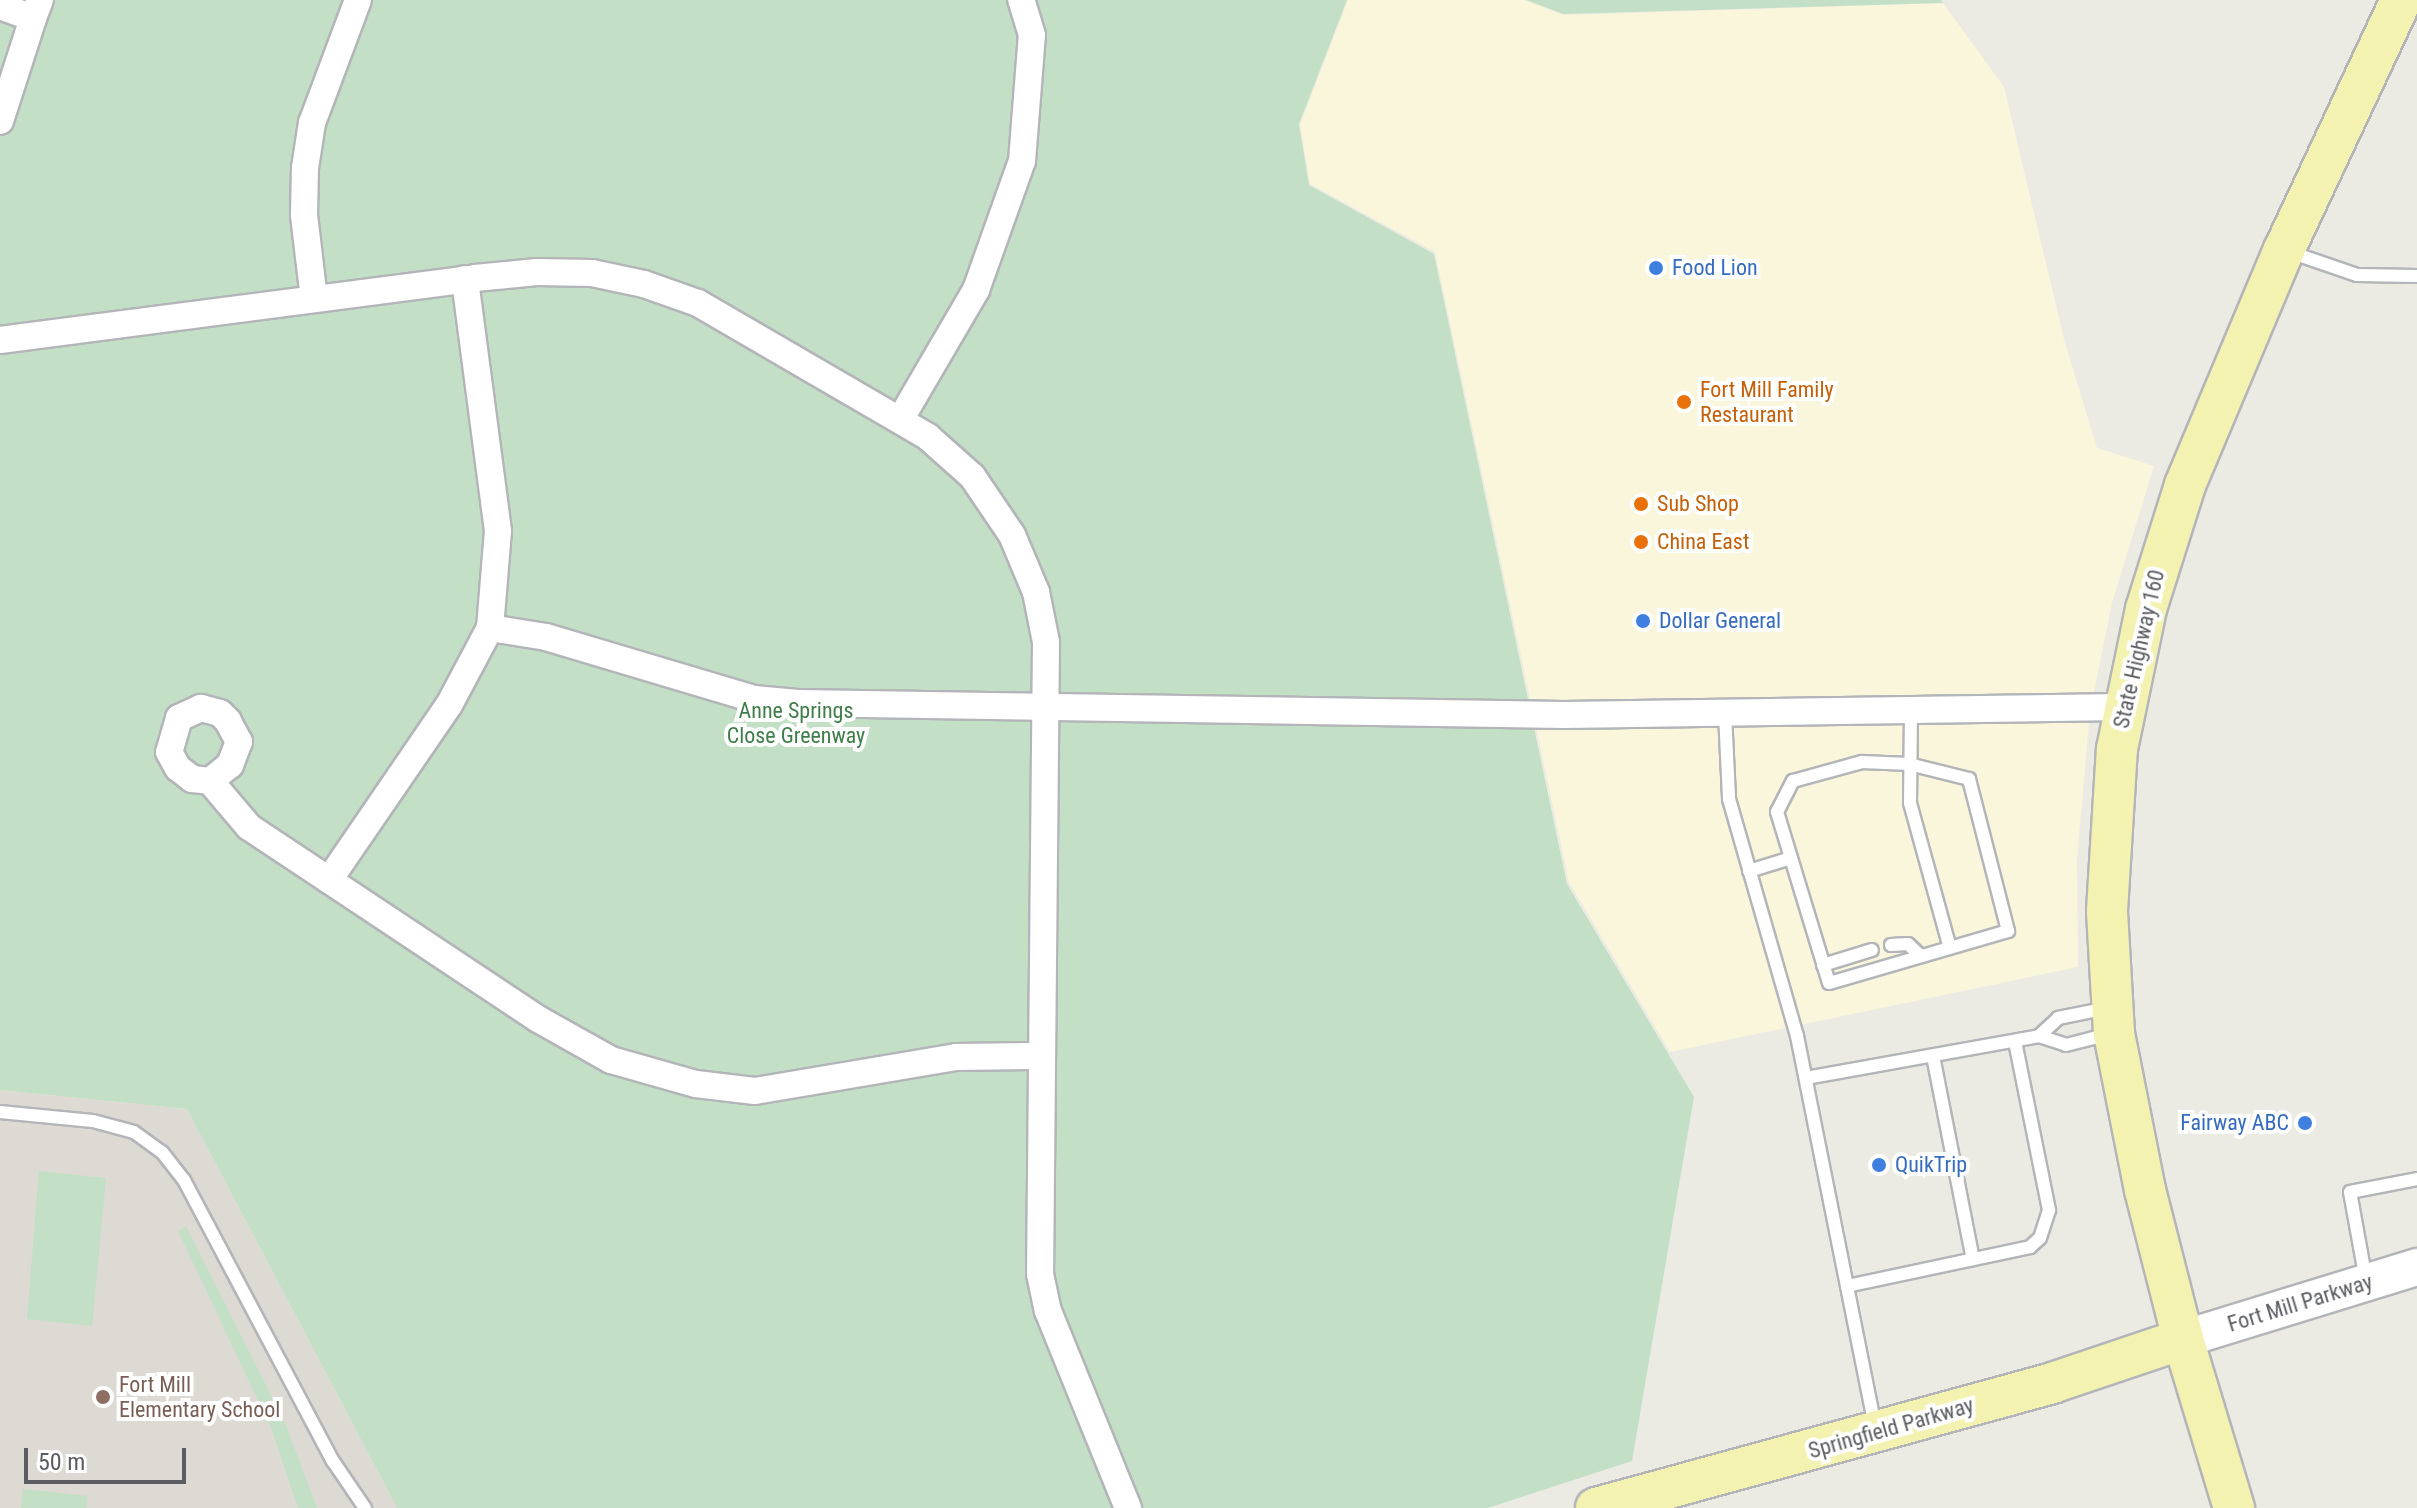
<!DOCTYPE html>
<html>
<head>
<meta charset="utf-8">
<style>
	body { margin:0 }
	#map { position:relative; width:2417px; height:1508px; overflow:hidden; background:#ecebe3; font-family:"Roboto Condensed",sans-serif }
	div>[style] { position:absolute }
	.commercial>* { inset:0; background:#f9f6db }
	.education>* { inset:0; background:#dcdad2 }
	.green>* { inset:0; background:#c3e0c6 }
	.roads { filter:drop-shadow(2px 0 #b3b5b9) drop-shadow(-2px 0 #b3b5b9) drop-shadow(0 2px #b3b5b9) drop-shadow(0 -2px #b3b5b9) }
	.lane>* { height:12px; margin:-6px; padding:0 6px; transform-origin:6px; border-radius:6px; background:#fff }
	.street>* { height:26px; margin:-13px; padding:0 13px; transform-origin:13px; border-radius:13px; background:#fff }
	.secondary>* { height:36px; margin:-18px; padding:0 18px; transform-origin:18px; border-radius:18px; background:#fff }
	.primary>* { height:40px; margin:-20px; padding:0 20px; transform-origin:20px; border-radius:20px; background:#f4f2b0 }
	.dots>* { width:22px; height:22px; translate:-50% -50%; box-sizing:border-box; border:4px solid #fff; border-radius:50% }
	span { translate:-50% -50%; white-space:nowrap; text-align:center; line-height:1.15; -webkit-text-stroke:8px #fff; paint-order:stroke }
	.shop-label { font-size:22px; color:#366cbe }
	.left { translate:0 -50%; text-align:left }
	.right { translate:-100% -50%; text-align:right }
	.food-label { font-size:22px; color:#c56008 }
	.street-label { font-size:22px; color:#5b5d62 }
	.park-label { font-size:22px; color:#3f7d4a }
	.education-label { font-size:22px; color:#785e54 }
	.scale { position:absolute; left:24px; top:1448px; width:162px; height:36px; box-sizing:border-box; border:4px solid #5b5d62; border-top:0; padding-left:10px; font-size:24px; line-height:28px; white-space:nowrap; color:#5b5d62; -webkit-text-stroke:6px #fff; paint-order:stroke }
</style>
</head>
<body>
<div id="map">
	<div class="commercial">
		<i style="clip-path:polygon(1348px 0,1524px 0,1564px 15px,1943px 3px,2004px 87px,2065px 343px,2097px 448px,2154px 466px,2112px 603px,2090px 712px,2077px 859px,2078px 967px,1670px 1052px,1569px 882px,1435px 252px,1310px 184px,1300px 125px)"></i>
	</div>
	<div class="education">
		<i style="clip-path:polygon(0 1090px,187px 1109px,397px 1508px,0 1508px)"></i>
	</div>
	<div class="green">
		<i style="clip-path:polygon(0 0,1347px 0,1299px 124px,1309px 185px,1434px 254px,1567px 884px,1694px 1097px,1632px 1461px,1488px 1508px,397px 1508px,187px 1109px,0 1090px)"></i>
		<i style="clip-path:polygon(1526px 0,1941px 0,1943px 3px,1563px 14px)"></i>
		<i style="clip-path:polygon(39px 1171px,106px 1178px,92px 1326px,27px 1319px)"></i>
		<i style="clip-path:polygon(186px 1226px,285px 1423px,317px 1508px,298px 1508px,272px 1430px,178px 1231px)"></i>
		<i style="clip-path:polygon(23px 1489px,88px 1496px,86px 1508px,21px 1508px)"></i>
	</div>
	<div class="roads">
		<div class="lane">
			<i style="left:2287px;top:251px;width:74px;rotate:18.9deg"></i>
			<i style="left:2357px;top:275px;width:60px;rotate:1deg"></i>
			<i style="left:1911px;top:710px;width:93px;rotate:90.6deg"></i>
			<i style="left:1910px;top:803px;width:150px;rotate:74.6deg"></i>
			<i style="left:1725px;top:713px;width:86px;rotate:87.3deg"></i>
			<i style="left:1729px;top:799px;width:247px;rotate:74deg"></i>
			<i style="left:1797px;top:1036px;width:397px;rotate:78.7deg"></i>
			<i style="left:1862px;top:762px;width:47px;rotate:2.4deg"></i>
			<i style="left:1909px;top:764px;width:62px;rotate:14deg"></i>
			<i style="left:1969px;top:779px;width:157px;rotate:75.6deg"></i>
			<i style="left:2008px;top:931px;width:186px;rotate:163.8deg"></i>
			<i style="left:1829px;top:983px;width:179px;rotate:-106.9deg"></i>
			<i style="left:1777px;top:812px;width:35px;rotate:-63deg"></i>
			<i style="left:1793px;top:781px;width:72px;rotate:-15.4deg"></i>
			<i style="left:1749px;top:871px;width:44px;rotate:-17.2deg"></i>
			<i style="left:1891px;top:945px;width:17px;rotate:-3deg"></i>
			<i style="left:1908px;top:944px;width:18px;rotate:43deg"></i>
			<i style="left:1823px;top:965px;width:51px;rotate:-17deg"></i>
			<i style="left:2039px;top:1036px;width:28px;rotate:18deg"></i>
			<i style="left:2066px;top:1045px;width:44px;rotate:-14.3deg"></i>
			<i style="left:1933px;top:1056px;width:207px;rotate:78.9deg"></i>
			<i style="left:1806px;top:1078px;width:237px;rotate:-10.2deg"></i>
			<i style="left:2039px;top:1036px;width:26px;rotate:-43deg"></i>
			<i style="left:2058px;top:1018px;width:50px;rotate:-11.5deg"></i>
			<i style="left:0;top:1112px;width:93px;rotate:5.5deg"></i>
			<i style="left:93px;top:1121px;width:42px;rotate:15deg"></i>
			<i style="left:134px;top:1132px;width:34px;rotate:36deg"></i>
			<i style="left:162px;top:1152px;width:36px;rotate:52deg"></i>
			<i style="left:184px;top:1180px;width:318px;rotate:62.1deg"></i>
			<i style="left:333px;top:1461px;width:57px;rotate:55.8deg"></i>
			<i style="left:2366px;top:1280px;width:89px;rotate:-100.3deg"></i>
			<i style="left:2350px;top:1192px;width:68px;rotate:-11deg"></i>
			<i style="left:1847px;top:1286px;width:187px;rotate:-12deg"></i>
			<i style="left:2030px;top:1247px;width:13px;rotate:-42deg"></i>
			<i style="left:2040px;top:1238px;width:29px;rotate:-72deg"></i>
			<i style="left:2049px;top:1210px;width:172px;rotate:-101.4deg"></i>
		</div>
		<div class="street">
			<i style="left:0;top:6px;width:35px;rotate:20deg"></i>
			<i style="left:33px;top:18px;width:19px;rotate:-69deg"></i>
			<i style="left:0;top:121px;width:108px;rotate:-72.2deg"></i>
			<i style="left:314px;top:299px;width:85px;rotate:-96.8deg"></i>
			<i style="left:304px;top:215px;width:47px;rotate:-88.8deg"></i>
			<i style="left:305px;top:168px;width:46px;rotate:-81.2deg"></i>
			<i style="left:312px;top:123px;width:131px;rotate:-69.5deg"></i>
			<i style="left:0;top:340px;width:479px;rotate:-7.4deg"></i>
			<i style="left:475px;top:278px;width:62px;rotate:-5.5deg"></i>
			<i style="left:537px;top:272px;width:55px;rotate:1deg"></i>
			<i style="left:592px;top:273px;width:53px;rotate:11.9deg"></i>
			<i style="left:644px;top:284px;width:57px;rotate:19.4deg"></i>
			<i style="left:698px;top:303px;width:266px;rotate:30.2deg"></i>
			<i style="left:928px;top:437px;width:59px;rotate:41.6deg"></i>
			<i style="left:972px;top:476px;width:71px;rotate:55.9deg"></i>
			<i style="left:1012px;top:535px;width:62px;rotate:67.2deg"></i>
			<i style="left:1036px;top:592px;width:51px;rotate:78.7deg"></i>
			<i style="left:1046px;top:642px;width:632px;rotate:90.54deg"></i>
			<i style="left:1040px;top:1274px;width:38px;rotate:78deg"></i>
			<i style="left:1048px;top:1311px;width:213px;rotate:67.9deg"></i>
			<i style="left:900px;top:420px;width:151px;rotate:-59.7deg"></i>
			<i style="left:976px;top:290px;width:137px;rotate:-70.4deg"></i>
			<i style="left:1022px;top:161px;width:126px;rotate:-85.5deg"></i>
			<i style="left:1032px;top:35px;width:37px;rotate:-107deg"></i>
			<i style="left:490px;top:628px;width:57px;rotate:9.1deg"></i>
			<i style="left:546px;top:637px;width:217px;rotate:16.6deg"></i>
			<i style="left:754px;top:699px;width:44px;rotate:5.2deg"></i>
			<i style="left:798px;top:703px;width:766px;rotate:0.9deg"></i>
			<i style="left:1564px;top:715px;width:559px;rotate:-0.82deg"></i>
			<i style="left:210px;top:781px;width:26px;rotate:-39deg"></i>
			<i style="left:230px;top:765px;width:25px;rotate:-69deg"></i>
			<i style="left:239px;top:742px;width:24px;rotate:-118deg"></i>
			<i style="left:228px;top:721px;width:11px;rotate:-135deg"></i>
			<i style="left:220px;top:713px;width:20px;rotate:-165deg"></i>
			<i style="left:201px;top:708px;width:24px;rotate:156deg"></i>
			<i style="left:179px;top:718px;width:35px;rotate:106deg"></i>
			<i style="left:169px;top:752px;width:18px;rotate:61deg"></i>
			<i style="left:178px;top:768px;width:18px;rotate:38deg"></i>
			<i style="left:192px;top:779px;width:18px;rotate:6deg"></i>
			<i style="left:210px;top:781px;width:60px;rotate:49.7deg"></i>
			<i style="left:249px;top:827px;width:347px;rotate:33.6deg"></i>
			<i style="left:538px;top:1019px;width:84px;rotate:29.3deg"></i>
			<i style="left:611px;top:1060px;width:88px;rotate:15.8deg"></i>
			<i style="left:696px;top:1084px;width:59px;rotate:6.8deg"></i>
			<i style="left:755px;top:1091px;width:204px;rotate:-9.6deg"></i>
			<i style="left:956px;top:1057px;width:85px;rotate:-0.7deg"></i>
			<i style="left:329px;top:880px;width:212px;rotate:-55.6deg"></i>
			<i style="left:449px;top:705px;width:87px;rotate:-62deg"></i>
			<i style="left:490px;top:628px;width:97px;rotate:-85.3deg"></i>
			<i style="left:498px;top:531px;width:254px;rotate:-97.5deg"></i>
		</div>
		<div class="secondary">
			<i style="left:2183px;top:1339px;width:245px;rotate:-17.1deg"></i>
		</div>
		<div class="primary">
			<i style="left:1596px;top:1508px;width:473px;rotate:-15.3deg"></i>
			<i style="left:2052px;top:1383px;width:138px;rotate:-18.6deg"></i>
			<i style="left:2234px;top:1508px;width:177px;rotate:-106.8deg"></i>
			<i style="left:2183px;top:1339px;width:154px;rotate:-104.3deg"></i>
			<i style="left:2145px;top:1190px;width:160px;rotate:-101.2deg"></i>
			<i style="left:2114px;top:1033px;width:122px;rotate:-93.3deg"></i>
			<i style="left:2107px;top:911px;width:162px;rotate:-86.5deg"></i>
			<i style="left:2117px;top:749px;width:143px;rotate:-78.3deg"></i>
			<i style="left:2146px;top:609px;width:130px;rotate:-72.5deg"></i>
			<i style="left:2185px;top:485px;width:255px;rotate:-67.2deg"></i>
			<i style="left:2284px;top:250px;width:276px;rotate:-64.9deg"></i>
		</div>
	</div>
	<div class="dots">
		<i style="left:1656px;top:268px;background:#3f7fe0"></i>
		<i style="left:1684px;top:402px;background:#e8710a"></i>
		<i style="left:1641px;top:504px;background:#e8710a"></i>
		<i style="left:1641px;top:542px;background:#e8710a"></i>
		<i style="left:1643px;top:621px;background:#3f7fe0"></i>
		<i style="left:2305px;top:1123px;background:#3f7fe0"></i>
		<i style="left:1879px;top:1165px;background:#3f7fe0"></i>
		<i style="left:103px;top:1397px;background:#8d6e63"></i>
	</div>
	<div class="shop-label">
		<span class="left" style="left:1672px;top:268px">Food Lion</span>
		<span class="left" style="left:1659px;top:621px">Dollar General</span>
		<span class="right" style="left:2289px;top:1123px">Fairway ABC</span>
		<span class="left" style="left:1895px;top:1165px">QuikTrip</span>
	</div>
	<div class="food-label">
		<span class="left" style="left:1700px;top:402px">Fort Mill Family<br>Restaurant</span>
		<span class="left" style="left:1657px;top:504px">Sub Shop</span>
		<span class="left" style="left:1657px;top:542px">China East</span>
	</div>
	<div class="street-label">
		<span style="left:2139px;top:649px;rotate:-77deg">State Highway 160</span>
		<span style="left:2300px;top:1303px;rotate:-17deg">Fort Mill Parkway</span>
		<span style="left:1891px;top:1428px;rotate:-16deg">Springfield Parkway</span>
	</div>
	<div class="park-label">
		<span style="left:796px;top:723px">Anne Springs<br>Close Greenway</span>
	</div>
	<div class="education-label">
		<span class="left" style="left:119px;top:1397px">Fort Mill<br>Elementary School</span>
	</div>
	<div class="scale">50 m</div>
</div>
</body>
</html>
